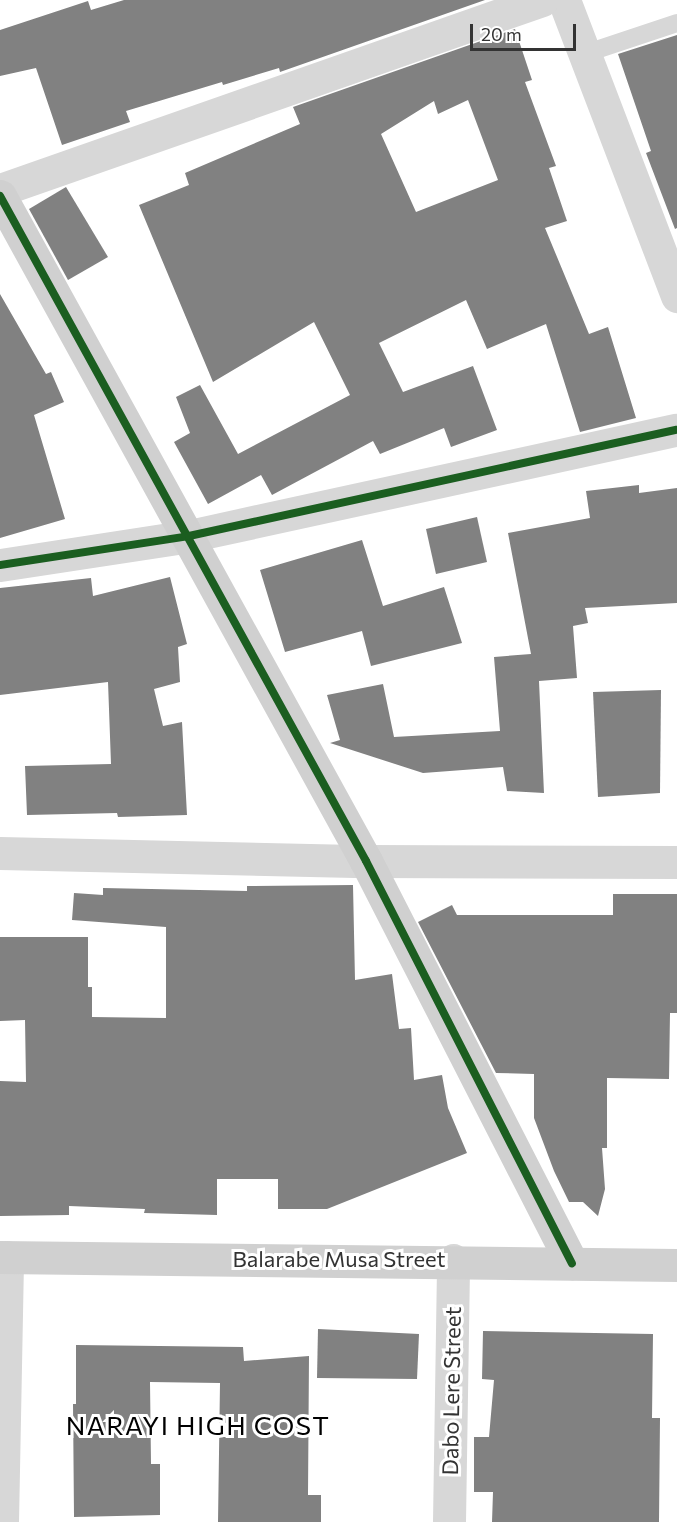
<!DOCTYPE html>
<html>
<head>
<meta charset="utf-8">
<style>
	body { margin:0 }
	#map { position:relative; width:677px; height:1522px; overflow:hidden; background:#fff; font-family:Commissioner,sans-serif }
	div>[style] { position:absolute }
	.building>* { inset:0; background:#818181 }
	.lane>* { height:18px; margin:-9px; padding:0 9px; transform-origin:9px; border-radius:9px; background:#d7d7d7 }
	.street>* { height:33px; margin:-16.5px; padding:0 16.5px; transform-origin:16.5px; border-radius:16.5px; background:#d7d7d7 }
	.secondary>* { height:33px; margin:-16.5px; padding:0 16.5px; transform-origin:16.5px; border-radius:16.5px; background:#d0d0d0 }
	.cycleway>* { height:8px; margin:-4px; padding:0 4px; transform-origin:4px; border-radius:4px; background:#1b5e20 }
	span { translate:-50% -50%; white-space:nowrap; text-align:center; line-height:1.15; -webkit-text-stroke:6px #fff; paint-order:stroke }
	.street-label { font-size:22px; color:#333 }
	.quarter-label { font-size:26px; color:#000; letter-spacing:1.5px }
	.scale { position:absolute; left:470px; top:24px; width:106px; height:27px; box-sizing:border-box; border:3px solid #333; border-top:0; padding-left:8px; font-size:18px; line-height:21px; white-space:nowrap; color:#333; -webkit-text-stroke:4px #fff; paint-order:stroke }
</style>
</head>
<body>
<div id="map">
	<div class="building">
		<i style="clip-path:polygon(124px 0,485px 0,280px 72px,279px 68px,223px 85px,222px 82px,126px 111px,130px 122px,62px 145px,36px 68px,0 76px,0 30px,88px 1px,91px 10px)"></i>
		<i style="clip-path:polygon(evenodd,515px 29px,532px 80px,525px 82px,556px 166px,549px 168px,567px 221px,545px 228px,589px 334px,608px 327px,636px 418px,580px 432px,546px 324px,487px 349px,466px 300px,379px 343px,403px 392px,473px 366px,497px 430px,451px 447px,444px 428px,380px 454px,373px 441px,272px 495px,261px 475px,208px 504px,174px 442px,190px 433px,176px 397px,200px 385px,238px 454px,350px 395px,314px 322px,213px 382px,139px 205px,189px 185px,185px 173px,300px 124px,293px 107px,515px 29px,468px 100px,498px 180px,416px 212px,381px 134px,434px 101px,438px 114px,468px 100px)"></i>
		<i style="clip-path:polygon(677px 35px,677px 228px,675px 229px,646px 153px,651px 151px,618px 54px)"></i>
		<i style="clip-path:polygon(66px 187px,108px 257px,68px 280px,29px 209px)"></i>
		<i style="clip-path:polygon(0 294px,46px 374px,51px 372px,64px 402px,34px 415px,65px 519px,0 538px)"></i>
		<i style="clip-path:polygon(639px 485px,639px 493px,677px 488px,677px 603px,585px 608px,588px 623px,573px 626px,577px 678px,539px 681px,544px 793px,507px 791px,503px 767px,423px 773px,330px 743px,340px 740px,327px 695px,383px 684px,394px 737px,500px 731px,494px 657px,531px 654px,508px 533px,590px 518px,586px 491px)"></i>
		<i style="clip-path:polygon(477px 517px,487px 562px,436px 574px,426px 529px)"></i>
		<i style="clip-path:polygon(362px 540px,383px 606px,444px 587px,462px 643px,371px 666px,362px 631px,285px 652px,260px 570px)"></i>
		<i style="clip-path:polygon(170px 577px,187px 644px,178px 647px,180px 682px,154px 689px,163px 726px,182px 722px,187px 815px,118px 817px,117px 813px,27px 815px,25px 766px,111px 764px,108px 682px,0 695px,0 588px,91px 578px,93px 596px)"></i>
		<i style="clip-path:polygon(661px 690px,660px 793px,598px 797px,593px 692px)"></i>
		<i style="clip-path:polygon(353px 885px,355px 980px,392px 974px,399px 1029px,411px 1028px,414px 1080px,442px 1075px,448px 1108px,467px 1153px,327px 1209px,278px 1209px,278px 1179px,217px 1179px,217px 1215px,144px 1213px,145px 1209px,69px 1206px,69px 1215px,0 1216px,0 1081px,26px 1082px,25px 1020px,0 1021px,0 937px,88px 937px,88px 987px,92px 987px,92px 1017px,166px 1018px,166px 927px,72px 920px,74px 893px,103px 895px,103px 888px,247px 891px,247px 886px)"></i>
		<i style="clip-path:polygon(613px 894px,677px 894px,677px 1013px,670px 1013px,669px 1079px,607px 1078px,607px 1148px,602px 1148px,605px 1189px,598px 1216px,583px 1202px,569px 1202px,554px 1171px,534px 1118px,534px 1074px,496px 1073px,418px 922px,452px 905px,457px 915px,613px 915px)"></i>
		<i style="clip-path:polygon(318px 1329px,419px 1334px,417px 1379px,317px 1378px)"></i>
		<i style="clip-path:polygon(483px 1331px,653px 1334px,652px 1418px,660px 1418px,659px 1522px,492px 1522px,493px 1492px,474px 1492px,474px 1437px,489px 1437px,494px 1380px,482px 1379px)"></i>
		<i style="clip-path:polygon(76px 1345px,243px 1347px,244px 1361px,309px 1356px,308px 1495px,321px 1495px,321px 1522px,218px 1522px,220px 1383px,150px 1382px,151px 1464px,160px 1464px,160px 1515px,74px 1517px,73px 1404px,76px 1404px)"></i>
	</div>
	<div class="lane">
		<i style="left:584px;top:54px;width:98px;rotate:-18.4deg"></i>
	</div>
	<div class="street">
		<i style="left:564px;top:0;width:317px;rotate:69.1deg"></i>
		<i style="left:0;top:190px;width:574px;rotate:-19.32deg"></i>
		<i style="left:0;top:565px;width:191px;rotate:-8.7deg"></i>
		<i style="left:189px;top:536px;width:499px;rotate:-12.3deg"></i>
		<i style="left:0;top:853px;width:366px;rotate:1.3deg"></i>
		<i style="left:366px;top:861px;width:311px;rotate:0.2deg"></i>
		<i style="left:2px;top:1522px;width:265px;rotate:-88.9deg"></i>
		<i style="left:449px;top:1522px;width:262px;rotate:-89.1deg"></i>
	</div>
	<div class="secondary">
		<i style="left:0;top:196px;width:759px;rotate:61.17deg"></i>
		<i style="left:366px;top:861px;width:452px;rotate:62.9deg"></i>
		<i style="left:0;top:1257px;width:677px;rotate:0.68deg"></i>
	</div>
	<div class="cycleway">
		<i style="left:0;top:196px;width:759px;rotate:61.17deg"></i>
		<i style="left:366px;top:861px;width:452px;rotate:62.9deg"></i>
		<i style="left:0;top:565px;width:191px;rotate:-8.7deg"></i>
		<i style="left:189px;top:536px;width:499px;rotate:-12.3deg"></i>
	</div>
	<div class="street-label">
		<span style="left:339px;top:1259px">Balarabe Musa Street</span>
		<span style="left:451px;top:1391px;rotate:-89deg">Dabo Lere Street</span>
	</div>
	<div class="quarter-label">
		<span style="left:198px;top:1425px">NARAYI HIGH COST</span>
	</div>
	<div class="scale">20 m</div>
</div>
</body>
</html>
